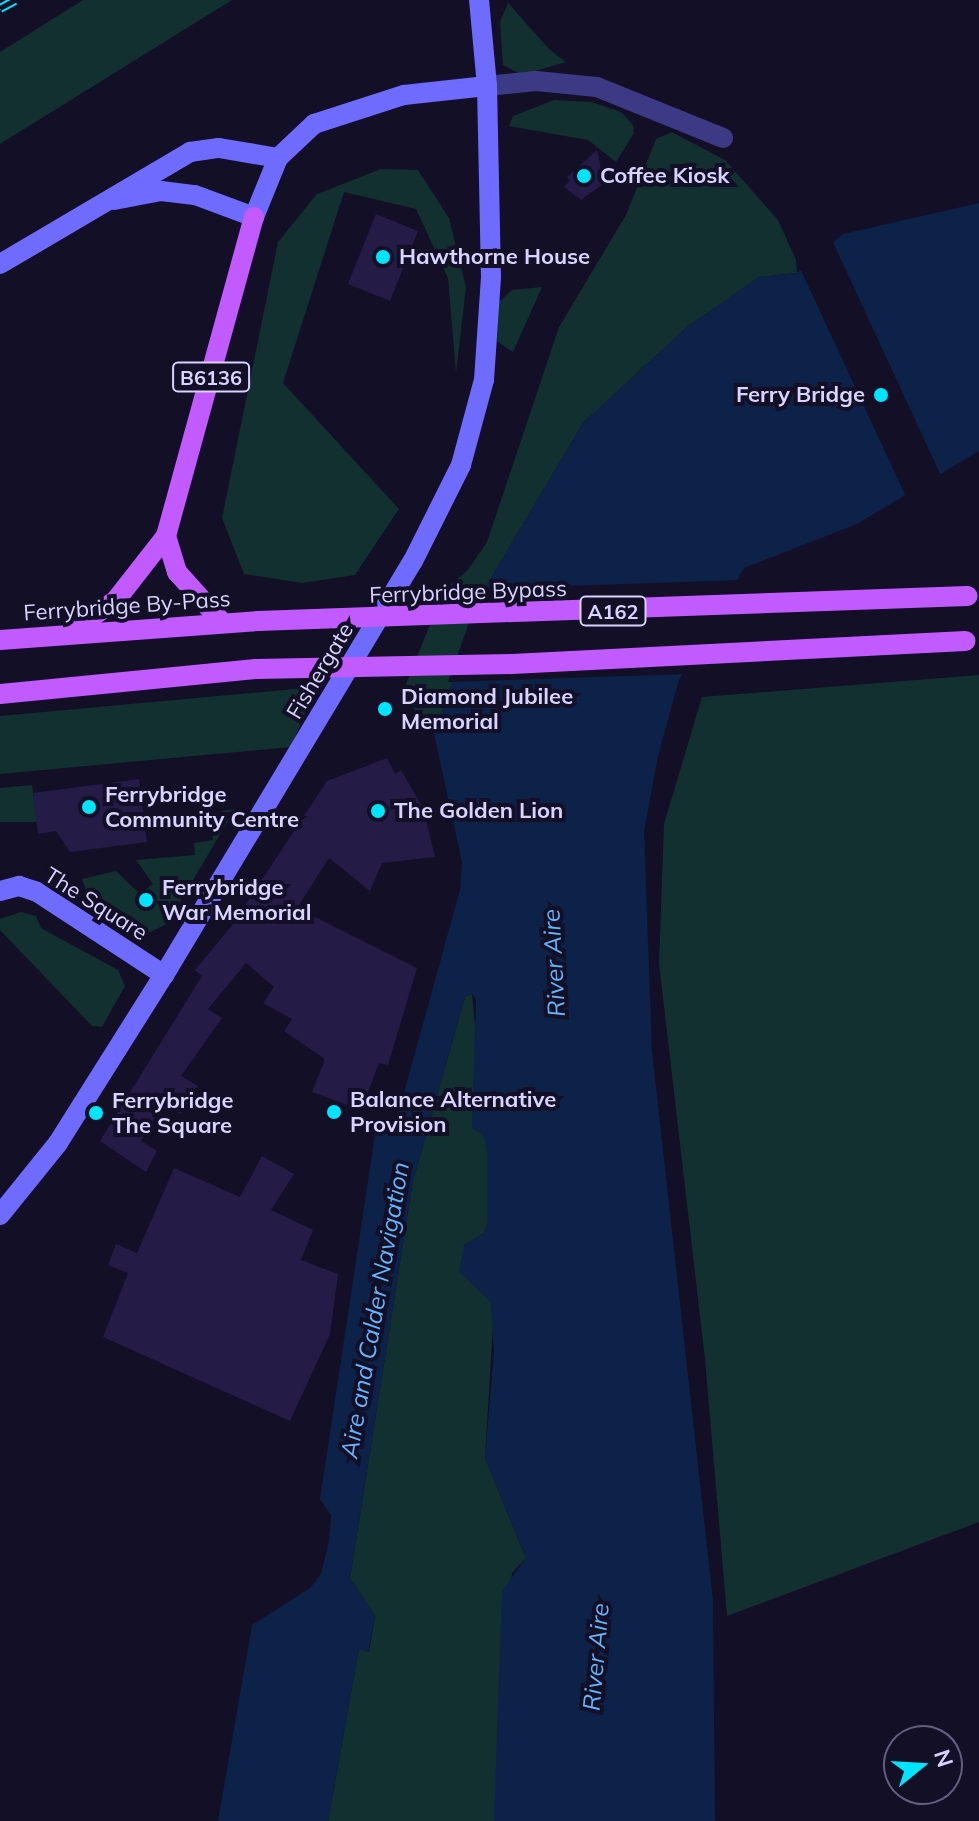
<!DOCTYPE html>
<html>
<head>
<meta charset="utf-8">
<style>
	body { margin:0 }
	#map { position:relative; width:979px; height:1821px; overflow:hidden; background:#130f26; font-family:Mulish,sans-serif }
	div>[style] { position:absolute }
	.green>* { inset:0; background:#12302f }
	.water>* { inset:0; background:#0c2248 }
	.pier>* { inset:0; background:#130f26 }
	.building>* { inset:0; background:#241b47 }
	.street>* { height:20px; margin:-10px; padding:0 10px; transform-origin:10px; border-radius:10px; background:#3d3a85 }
	.secondary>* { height:20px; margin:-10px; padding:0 10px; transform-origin:10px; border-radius:10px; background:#6f6bff }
	.primary>* { height:20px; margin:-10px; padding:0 10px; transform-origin:10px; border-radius:10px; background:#c25bff }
	.rail>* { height:9px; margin-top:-4.5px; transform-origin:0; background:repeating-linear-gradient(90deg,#130f26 0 18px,#00e5ff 0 36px); box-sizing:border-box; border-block:2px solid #00e5ff }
	.primary-bridge>* { height:20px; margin:-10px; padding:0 10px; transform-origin:10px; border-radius:10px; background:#c25bff }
	.dots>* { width:22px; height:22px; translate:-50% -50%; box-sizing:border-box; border:4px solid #130f26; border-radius:50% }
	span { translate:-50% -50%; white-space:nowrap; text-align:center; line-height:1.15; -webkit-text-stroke:8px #130f26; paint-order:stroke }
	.shield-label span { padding:2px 6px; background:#130f26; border:2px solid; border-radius:6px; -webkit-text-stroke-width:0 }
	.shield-label { font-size:20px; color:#d9d4ff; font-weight:700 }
	.poi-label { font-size:22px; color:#d9d4ff; font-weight:700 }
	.left { translate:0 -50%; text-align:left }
	.right { translate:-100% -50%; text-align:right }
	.street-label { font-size:22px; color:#d9d4ff }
	.water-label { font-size:24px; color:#62b6ff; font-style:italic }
	.north { position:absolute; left:883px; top:1725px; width:80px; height:80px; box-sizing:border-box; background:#130f26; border:2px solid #625e7d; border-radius:50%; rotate:72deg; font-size:22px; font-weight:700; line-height:32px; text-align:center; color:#d9d4ff }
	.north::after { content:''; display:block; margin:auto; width:28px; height:36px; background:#00e5ff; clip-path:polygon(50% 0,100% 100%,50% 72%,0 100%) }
</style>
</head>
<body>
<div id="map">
	<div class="green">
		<i style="clip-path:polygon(83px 0,232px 0,0 144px,0 52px)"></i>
		<i style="clip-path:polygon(508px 3px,549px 49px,566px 62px,522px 75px,503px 65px,500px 22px)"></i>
		<i style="clip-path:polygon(554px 100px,592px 102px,621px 112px,633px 125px,634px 133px,616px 162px,588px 140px,509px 126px,513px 116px)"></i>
		<i style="clip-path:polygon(672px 132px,725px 160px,778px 220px,796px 260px,797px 273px,759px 277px,687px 327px,583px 423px,485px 588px,434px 734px,402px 693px,406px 684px,444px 590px,467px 571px,487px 542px,559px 327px,626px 215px,656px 139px)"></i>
		<i style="clip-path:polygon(381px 169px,418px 170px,449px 218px,466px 287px,456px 373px,448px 278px,416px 209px,344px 192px,283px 383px,399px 509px,355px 575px,302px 583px,244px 574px,222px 518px,278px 242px,317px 194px)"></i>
		<i style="clip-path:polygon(542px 287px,513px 352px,497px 341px,499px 302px,512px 290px)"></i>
		<i style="clip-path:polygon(979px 675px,979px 1522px,727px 1616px,705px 1359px,659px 963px,664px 824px,702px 697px)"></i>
		<i style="clip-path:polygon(316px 687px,291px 747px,0 774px,0 716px)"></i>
		<i style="clip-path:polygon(32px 785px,37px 822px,0 822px,0 788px)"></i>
		<i style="clip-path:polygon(235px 809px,167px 924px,150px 932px,138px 930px,88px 896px,82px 879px,116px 871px,140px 894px,153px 884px,136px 860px,195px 855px,194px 843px,213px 840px,212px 829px,223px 827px,222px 811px)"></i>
		<i style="clip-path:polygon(21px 912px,36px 916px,41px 928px,118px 970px,125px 986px,102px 1027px,92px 1026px,0 930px,0 919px)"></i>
		<i style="clip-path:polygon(472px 994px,487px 1152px,487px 1224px,484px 1233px,464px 1245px,470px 1282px,491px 1302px,493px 1325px,485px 1458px,526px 1558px,512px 1573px,494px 1821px,328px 1821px,359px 1648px,369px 1652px,375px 1616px,350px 1578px,413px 1181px,465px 997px)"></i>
	</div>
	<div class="water">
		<i style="clip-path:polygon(979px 203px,979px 451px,857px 524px,744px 568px,679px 680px,658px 756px,644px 831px,652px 1051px,713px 1601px,715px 1821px,494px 1821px,502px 1591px,526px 1558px,485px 1458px,494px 1351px,491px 1302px,459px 1272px,464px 1245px,484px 1233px,487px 1224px,487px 1152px,484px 1137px,472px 1127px,476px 999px,472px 994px,465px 997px,413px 1181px,350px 1578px,375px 1616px,368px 1653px,359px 1649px,328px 1821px,218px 1821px,252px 1625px,310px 1588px,321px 1574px,329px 1541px,331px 1515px,320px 1499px,375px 1135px,395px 1125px,460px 890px,462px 862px,434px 734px,485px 588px,583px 423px,687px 327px,759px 277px,797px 273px,843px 234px)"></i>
	</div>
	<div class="pier">
		<i style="clip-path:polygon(831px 238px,942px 478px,907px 499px,799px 266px)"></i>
		<i style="clip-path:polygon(741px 580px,687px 674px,448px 682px,481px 589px)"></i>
	</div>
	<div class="building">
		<i style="clip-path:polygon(597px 150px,604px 183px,581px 200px,564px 187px,570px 180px,567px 177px)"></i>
		<i style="clip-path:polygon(376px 214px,418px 231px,390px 301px,348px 284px)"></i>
		<i style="clip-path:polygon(387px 758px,395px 774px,401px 770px,423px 808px,435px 857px,382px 863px,370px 891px,329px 858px,297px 908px,417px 968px,388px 1065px,379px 1063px,361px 1110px,312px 1092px,325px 1059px,284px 1031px,292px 1019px,263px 1003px,274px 987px,246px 963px,208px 1009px,222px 1018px,181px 1076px,198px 1086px,181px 1114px,163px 1104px,141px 1141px,157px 1151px,146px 1172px,100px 1141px,202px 976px,195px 970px,230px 928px,327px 781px)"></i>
		<i style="clip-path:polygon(139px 779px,147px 842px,70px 852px,56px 831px,38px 834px,33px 793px)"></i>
		<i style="clip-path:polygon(262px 1156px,294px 1174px,271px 1210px,313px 1230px,301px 1260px,338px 1274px,330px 1334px,290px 1421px,103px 1337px,128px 1273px,108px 1265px,116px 1244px,137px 1253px,174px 1168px,240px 1197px)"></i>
	</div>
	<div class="street">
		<i style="left:487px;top:86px;width:49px;rotate:-5.8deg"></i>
		<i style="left:536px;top:81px;width:61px;rotate:5.6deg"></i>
		<i style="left:597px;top:87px;width:136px;rotate:22deg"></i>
	</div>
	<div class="secondary">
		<i style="left:114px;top:200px;width:48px;rotate:-10.8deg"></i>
		<i style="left:161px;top:191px;width:34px;rotate:7deg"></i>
		<i style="left:195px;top:195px;width:63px;rotate:20.4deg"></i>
		<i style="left:254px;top:217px;width:64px;rotate:-67.9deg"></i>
		<i style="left:278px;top:158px;width:50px;rotate:-43.4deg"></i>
		<i style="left:314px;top:124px;width:95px;rotate:-17.9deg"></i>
		<i style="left:404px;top:95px;width:83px;rotate:-6.2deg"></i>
		<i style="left:0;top:264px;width:221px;rotate:-30.5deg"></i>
		<i style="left:190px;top:152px;width:29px;rotate:-8deg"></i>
		<i style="left:219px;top:148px;width:60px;rotate:9.6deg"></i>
		<i style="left:0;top:891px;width:20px;rotate:-15deg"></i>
		<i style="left:19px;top:886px;width:19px;rotate:18deg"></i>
		<i style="left:37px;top:892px;width:152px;rotate:33.2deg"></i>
		<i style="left:0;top:1215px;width:92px;rotate:-51.1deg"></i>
		<i style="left:58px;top:1143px;width:199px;rotate:-57.8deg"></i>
		<i style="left:164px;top:975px;width:483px;rotate:-59deg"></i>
		<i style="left:413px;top:561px;width:107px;rotate:-63.4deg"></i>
		<i style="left:461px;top:465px;width:88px;rotate:-74.9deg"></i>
		<i style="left:484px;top:380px;width:103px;rotate:-86.1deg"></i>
		<i style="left:491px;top:277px;width:191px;rotate:-91.2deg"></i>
		<i style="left:487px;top:86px;width:86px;rotate:-95.3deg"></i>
	</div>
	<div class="primary">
		<i style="left:166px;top:536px;width:38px;rotate:73deg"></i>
		<i style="left:177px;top:572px;width:64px;rotate:48.1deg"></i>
		<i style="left:72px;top:631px;width:54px;rotate:-35.2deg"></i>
		<i style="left:116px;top:600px;width:81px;rotate:-52deg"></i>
		<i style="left:166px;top:536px;width:331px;rotate:-74.6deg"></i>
		<i style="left:0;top:640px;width:259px;rotate:-4.2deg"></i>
		<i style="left:0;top:694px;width:257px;rotate:-5.6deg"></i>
	</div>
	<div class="rail">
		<i style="left:0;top:8px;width:17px;rotate:-28deg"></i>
	</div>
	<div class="primary-bridge">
		<i style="left:258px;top:621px;width:710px;rotate:-2.02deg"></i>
		<i style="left:256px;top:669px;width:256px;rotate:-1.1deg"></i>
		<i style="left:512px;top:664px;width:454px;rotate:-2.9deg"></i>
	</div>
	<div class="dots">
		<i style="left:584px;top:176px;background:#00e5ff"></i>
		<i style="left:383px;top:257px;background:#00e5ff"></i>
		<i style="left:881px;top:395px;background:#00e5ff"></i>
		<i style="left:385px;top:709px;background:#00e5ff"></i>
		<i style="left:89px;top:807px;background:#00e5ff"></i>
		<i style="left:378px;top:811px;background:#00e5ff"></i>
		<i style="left:146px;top:900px;background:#00e5ff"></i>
		<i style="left:334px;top:1112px;background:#00e5ff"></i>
		<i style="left:96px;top:1113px;background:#00e5ff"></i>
	</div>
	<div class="shield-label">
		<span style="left:211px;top:377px">B6136</span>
		<span style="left:613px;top:611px">A162</span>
	</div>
	<div class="poi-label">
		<span class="left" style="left:600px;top:176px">Coffee Kiosk</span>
		<span class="left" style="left:399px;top:257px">Hawthorne House</span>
		<span class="right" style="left:865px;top:395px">Ferry Bridge</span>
		<span class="left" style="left:401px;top:709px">Diamond Jubilee<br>Memorial</span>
		<span class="left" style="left:105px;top:807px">Ferrybridge<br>Community Centre</span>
		<span class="left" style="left:394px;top:811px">The Golden Lion</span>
		<span class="left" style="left:162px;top:900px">Ferrybridge<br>War Memorial</span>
		<span class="left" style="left:350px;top:1112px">Balance Alternative<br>Provision</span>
		<span class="left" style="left:112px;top:1113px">Ferrybridge<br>The Square</span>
	</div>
	<div class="street-label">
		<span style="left:468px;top:592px;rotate:-2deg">Ferrybridge Bypass</span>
		<span style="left:127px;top:606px;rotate:-4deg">Ferrybridge By-Pass</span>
		<span style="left:320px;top:671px;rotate:-59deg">Fishergate</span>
		<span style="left:96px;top:904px;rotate:32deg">The Square</span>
	</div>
	<div class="water-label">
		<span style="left:554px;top:963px;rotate:-93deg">River Aire</span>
		<span style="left:375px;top:1310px;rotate:-80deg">Aire and Calder Navigation</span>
		<span style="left:596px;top:1657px;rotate:-85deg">River Aire</span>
	</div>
	<div class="north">N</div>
</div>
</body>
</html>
